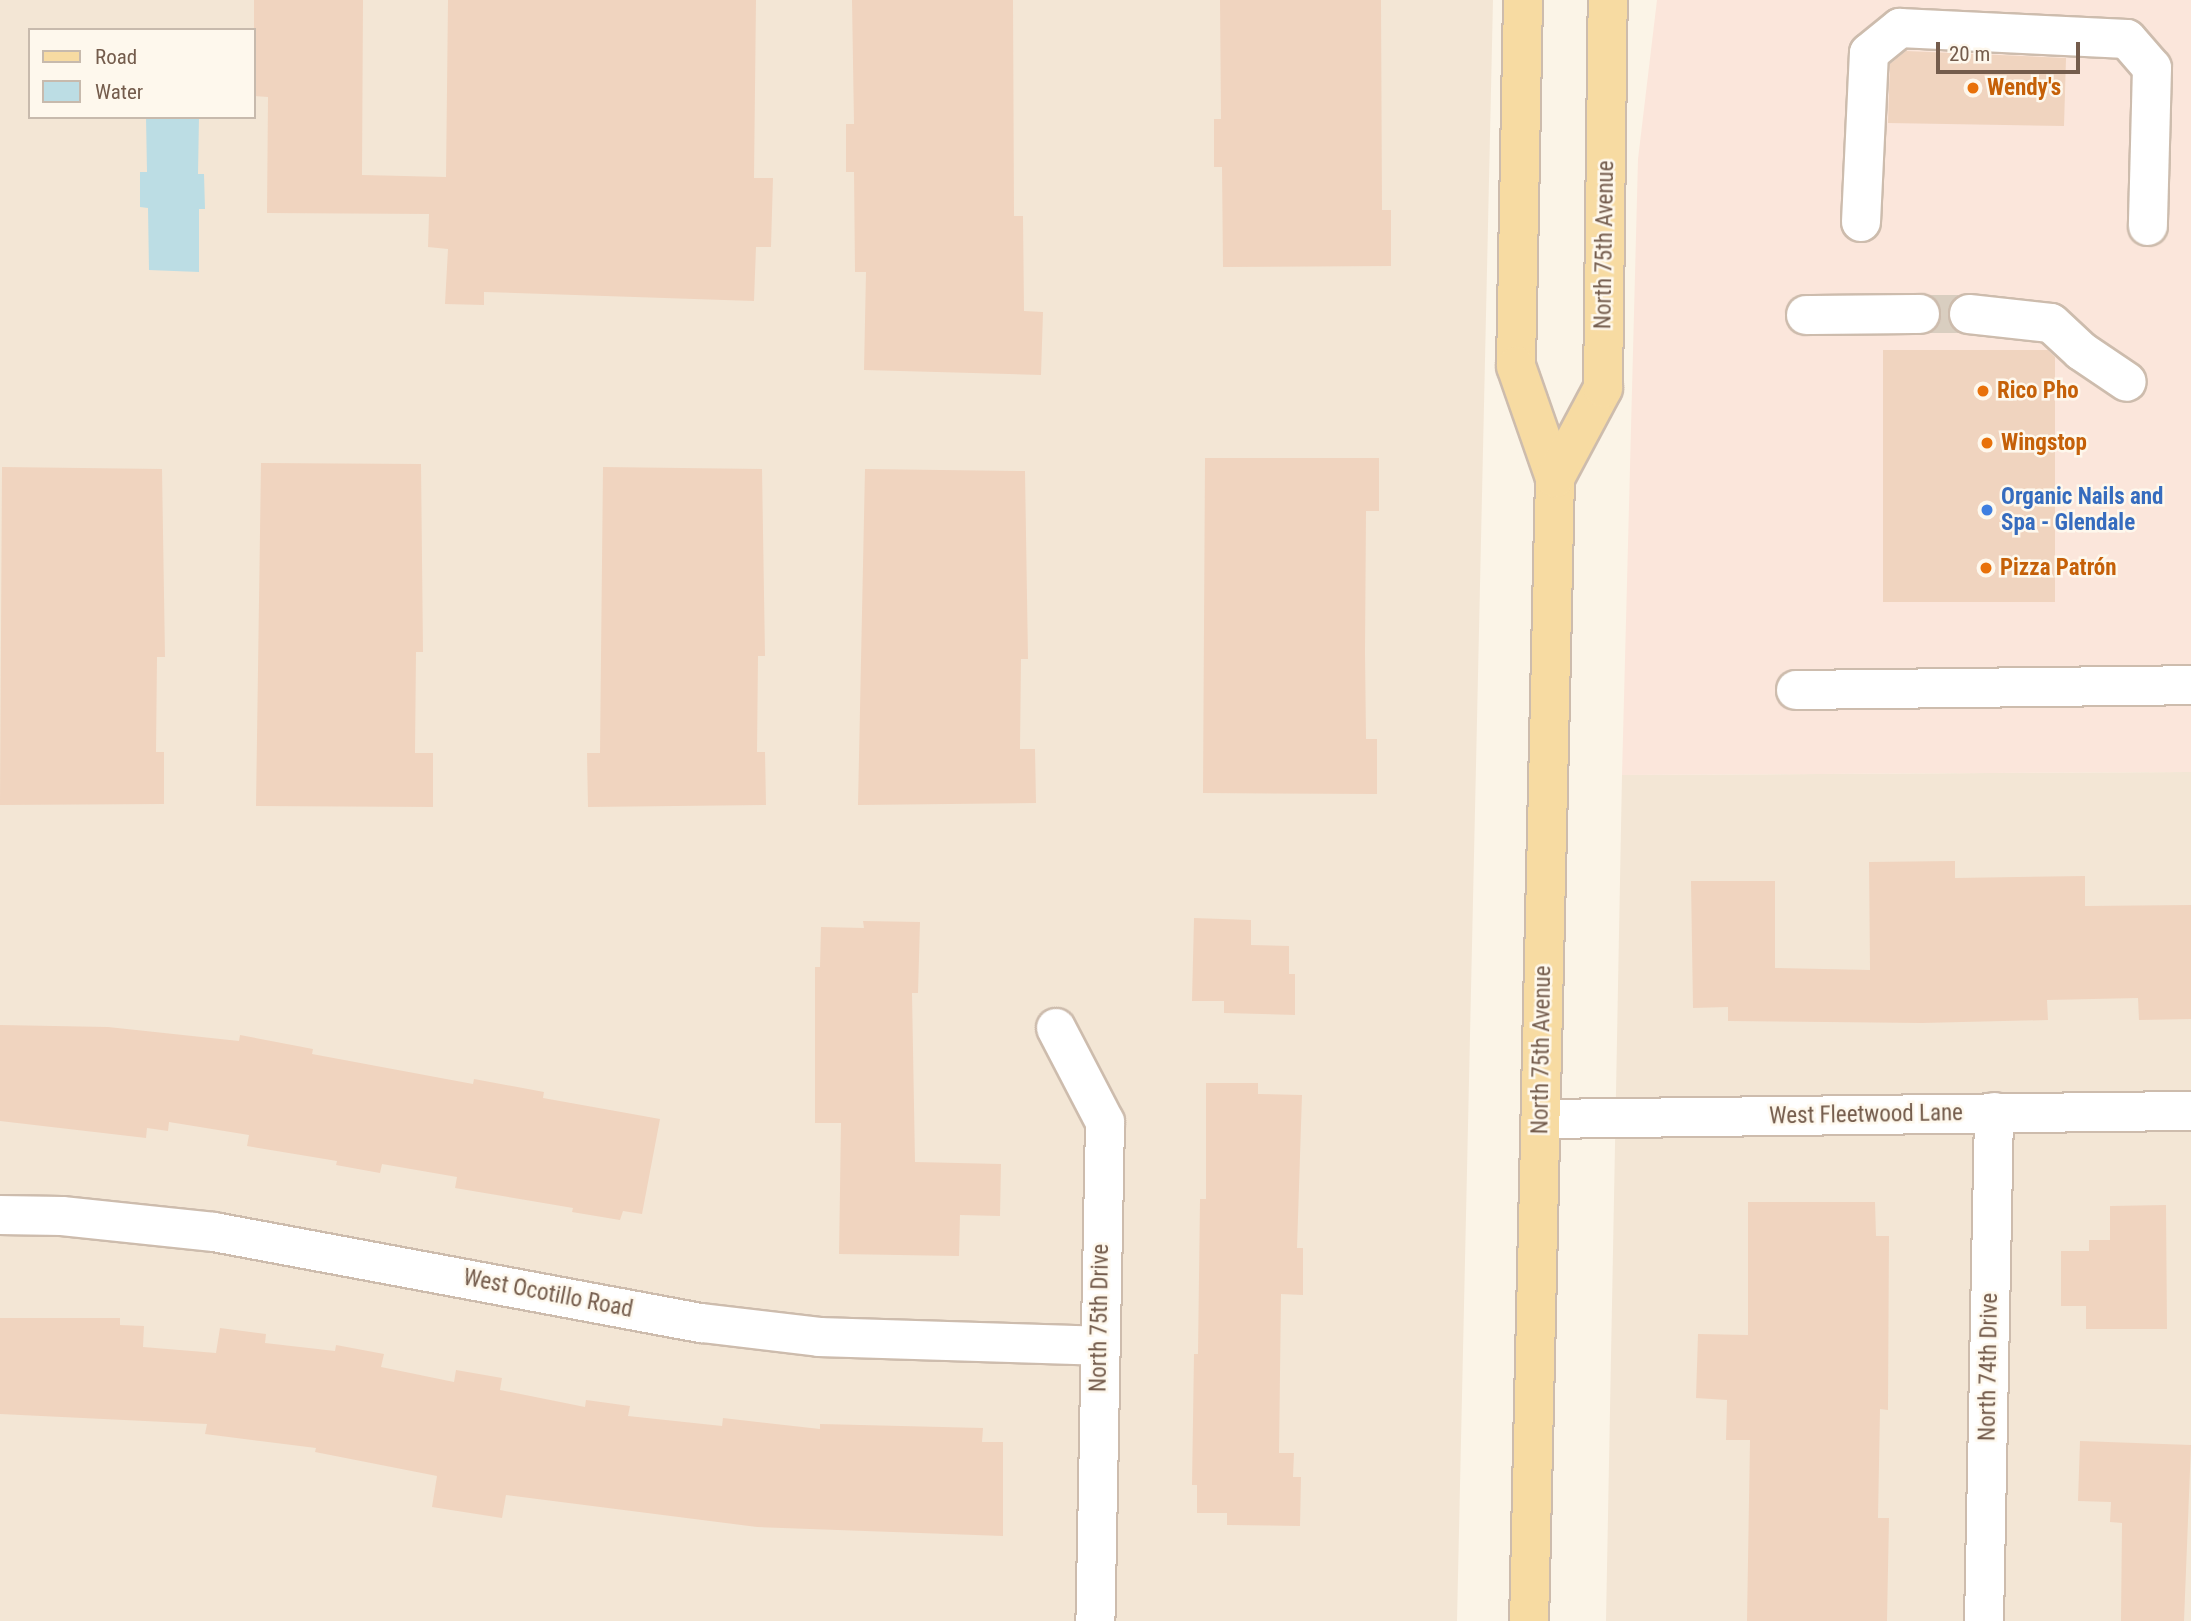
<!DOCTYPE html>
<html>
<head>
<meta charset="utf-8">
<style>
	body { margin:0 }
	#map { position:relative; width:2191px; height:1621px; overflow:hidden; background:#fbf4e7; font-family:"Roboto Condensed",sans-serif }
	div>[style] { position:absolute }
	.residential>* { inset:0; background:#f3e6d5 }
	.commercial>* { inset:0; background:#fbe6db }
	.water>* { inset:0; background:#bcdde4 }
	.building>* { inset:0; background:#f0d4bf }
	.minor-tunnel>* { height:38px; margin-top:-19px; transform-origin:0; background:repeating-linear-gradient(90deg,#d9cec0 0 38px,transparent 0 57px) }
	.roads { filter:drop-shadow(2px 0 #cdbcad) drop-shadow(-2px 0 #cdbcad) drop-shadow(0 2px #cdbcad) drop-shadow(0 -2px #cdbcad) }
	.minor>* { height:38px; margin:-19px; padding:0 19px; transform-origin:19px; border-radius:19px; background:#fff }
	.major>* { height:38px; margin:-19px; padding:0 19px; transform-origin:19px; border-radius:19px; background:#f7dba2 }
	.dots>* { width:19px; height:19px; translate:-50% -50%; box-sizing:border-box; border:4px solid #fef8ed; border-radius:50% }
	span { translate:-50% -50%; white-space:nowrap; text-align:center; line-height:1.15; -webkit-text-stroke:5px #fef8ed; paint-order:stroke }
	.food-label { font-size:23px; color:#c56008; font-weight:700 }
	.left { translate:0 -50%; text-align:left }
	.street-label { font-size:23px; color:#745c4c }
	.shop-label { font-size:23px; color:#366cbe; font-weight:700 }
	.legend { position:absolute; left:28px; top:28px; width:228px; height:91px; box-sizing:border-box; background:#fef8ed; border:2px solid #c7baad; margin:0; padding:9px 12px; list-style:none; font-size:21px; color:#745c4c }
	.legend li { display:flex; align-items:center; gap:14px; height:35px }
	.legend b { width:35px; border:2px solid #c7baad }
	.scale { position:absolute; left:1936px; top:42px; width:144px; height:32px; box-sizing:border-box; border:4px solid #745c4c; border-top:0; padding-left:9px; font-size:21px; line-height:24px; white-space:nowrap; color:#745c4c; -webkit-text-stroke:5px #fef8ed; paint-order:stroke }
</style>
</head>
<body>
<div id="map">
	<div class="residential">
		<i style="clip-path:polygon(evenodd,0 0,1493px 0,1457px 1621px,0 1621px,0 0,30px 30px,254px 30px,254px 117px,30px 117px,30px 30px)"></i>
		<i style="clip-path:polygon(2191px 772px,2191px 1621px,1606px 1621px,1622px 775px)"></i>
	</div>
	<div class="commercial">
		<i style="clip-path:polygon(1657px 0,2191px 0,2191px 772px,1622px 775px,1638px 159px)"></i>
	</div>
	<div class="water">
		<i style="clip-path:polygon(146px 117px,199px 117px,198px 174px,204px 174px,205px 209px,199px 209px,199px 272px,149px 270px,148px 208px,140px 207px,140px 172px,147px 172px)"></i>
	</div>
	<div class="building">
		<i style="clip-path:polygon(254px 0,363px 0,362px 175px,446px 177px,448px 0,756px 0,754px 178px,773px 178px,771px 247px,756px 247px,754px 301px,484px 292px,484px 305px,445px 304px,448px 249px,428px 247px,429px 214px,267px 213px,268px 97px,254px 96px)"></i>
		<i style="clip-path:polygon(852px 0,1013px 0,1014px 216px,1023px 216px,1024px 311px,1043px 312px,1041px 375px,864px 370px,866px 272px,855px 272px,854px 172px,846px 172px,846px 124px,854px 124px)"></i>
		<i style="clip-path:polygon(1220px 0,1381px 0,1382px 210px,1391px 210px,1391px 266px,1223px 267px,1222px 167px,1214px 167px,1214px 119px,1221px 119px)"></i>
		<i style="clip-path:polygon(1906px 51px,2066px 58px,2064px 126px,1888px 123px,1890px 64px)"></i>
		<i style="clip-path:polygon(1883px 350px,2048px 350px,2055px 357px,2055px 602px,1883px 602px)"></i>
		<i style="clip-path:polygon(1205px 458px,1379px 458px,1379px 511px,1366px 511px,1365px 652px,1366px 739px,1377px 739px,1377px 794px,1203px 793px)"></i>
		<i style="clip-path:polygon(261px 463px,421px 464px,423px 652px,416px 652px,415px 753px,433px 753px,433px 807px,256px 806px)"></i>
		<i style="clip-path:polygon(2px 467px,162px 469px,165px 657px,157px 657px,156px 752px,164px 752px,164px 804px,0 805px)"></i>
		<i style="clip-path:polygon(603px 467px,762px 469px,765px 656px,758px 656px,757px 752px,765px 752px,766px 805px,588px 807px,587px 753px,600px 753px)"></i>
		<i style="clip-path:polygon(865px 469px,1025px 471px,1028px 659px,1021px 659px,1020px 749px,1035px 749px,1036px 803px,858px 805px)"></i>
		<i style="clip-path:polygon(1955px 861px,1955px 878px,2085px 876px,2085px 906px,2191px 905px,2191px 1019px,2139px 1020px,2138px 998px,2047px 1000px,2048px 1020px,1922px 1023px,1728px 1021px,1728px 1007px,1693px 1008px,1691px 881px,1775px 881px,1775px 968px,1870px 970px,1869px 862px)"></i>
		<i style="clip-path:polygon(1194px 918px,1251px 920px,1251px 945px,1289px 946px,1289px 974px,1295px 974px,1295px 1015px,1224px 1013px,1224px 1001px,1192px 1001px)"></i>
		<i style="clip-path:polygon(863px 921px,920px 922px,918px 993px,912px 993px,915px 1162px,1001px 1164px,1000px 1216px,960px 1215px,959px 1256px,839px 1254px,841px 1123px,815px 1123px,815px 967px,820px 967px,821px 927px,864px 928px)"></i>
		<i style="clip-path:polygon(0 1025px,108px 1027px,239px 1041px,240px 1035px,313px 1049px,312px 1054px,473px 1084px,474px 1079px,544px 1092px,543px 1098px,660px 1119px,642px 1214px,623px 1211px,620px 1220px,572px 1212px,573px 1208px,455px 1188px,457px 1177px,382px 1164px,380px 1173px,336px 1165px,337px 1161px,247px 1146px,249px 1135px,169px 1122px,168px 1131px,147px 1128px,146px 1138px,0 1121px)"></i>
		<i style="clip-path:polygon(1206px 1083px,1258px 1083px,1258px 1094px,1302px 1095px,1297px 1248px,1303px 1248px,1303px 1295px,1281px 1294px,1279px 1453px,1294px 1453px,1293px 1477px,1301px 1477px,1300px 1526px,1227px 1525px,1227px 1513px,1197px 1513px,1197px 1485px,1192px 1485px,1194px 1354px,1198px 1354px,1200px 1199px,1206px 1199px)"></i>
		<i style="clip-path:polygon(1748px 1202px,1875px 1202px,1876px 1236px,1889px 1236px,1888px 1410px,1880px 1409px,1878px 1518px,1889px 1518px,1887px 1621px,1747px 1621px,1750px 1440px,1726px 1440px,1727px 1400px,1696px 1398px,1698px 1334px,1748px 1335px)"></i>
		<i style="clip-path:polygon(2166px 1205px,2167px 1329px,2086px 1329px,2086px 1306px,2061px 1306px,2061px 1251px,2089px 1251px,2089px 1240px,2110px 1240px,2110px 1206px)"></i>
		<i style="clip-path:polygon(0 1318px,120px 1318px,120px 1325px,144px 1326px,143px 1347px,216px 1353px,220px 1328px,266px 1334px,265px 1343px,335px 1351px,336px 1345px,384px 1354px,381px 1367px,454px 1382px,456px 1370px,502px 1378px,500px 1390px,585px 1407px,586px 1400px,630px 1406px,628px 1416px,722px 1426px,723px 1418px,820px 1429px,820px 1424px,983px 1428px,982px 1442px,1003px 1442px,1003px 1536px,757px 1527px,506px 1495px,502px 1518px,432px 1507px,437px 1476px,315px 1452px,316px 1448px,205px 1434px,207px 1424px,0 1414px)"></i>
		<i style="clip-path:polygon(2080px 1441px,2191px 1445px,2184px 1621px,2121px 1621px,2122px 1523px,2110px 1522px,2111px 1502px,2078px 1501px)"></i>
	</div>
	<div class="minor-tunnel">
		<i style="left:1920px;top:314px;width:49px"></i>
	</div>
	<div class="roads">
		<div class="minor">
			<i style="left:1861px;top:222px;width:169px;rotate:-87.3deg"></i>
			<i style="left:1869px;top:53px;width:40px;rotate:-39deg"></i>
			<i style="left:1900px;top:28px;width:227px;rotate:2.8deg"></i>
			<i style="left:2127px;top:39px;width:38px;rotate:49deg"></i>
			<i style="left:2152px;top:68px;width:158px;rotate:91.5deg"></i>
			<i style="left:1969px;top:314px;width:82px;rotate:6.3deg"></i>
			<i style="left:2051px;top:323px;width:41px;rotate:43deg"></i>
			<i style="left:2081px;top:351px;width:55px;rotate:34deg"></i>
			<i style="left:1806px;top:315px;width:114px;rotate:-0.5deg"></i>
			<i style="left:1796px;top:690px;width:395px;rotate:-0.7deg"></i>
			<i style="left:1056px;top:1028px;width:106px;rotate:62.5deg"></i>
			<i style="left:1105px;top:1122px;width:499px;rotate:91.1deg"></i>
			<i style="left:1541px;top:1119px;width:650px;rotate:-0.71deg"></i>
			<i style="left:0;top:1215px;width:62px;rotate:0.9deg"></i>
			<i style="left:62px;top:1216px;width:153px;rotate:6deg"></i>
			<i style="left:214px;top:1232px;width:496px;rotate:10.6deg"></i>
			<i style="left:702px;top:1323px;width:118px;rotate:6.8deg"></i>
			<i style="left:819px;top:1337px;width:280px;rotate:1.8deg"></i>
			<i style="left:1984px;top:1621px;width:509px;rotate:-88.87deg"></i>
		</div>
		<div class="major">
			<i style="left:1523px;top:0;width:366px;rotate:91.1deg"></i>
			<i style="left:1516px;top:366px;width:119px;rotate:70.8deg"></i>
			<i style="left:1555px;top:478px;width:1143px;rotate:91.3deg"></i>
			<i style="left:1555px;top:478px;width:102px;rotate:-61.9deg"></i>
			<i style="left:1603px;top:388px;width:388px;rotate:-89.3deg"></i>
		</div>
	</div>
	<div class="dots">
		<i style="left:1973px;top:88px;background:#e8710a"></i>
		<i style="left:1983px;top:391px;background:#e8710a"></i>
		<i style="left:1987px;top:443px;background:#e8710a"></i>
		<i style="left:1987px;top:510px;background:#3f7fe0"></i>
		<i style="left:1986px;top:568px;background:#e8710a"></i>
	</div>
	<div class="food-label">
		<span class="left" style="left:1987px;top:88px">Wendy's</span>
		<span class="left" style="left:1997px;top:391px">Rico Pho</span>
		<span class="left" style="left:2001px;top:443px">Wingstop</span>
		<span class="left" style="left:2000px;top:568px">Pizza Patrón</span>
	</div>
	<div class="street-label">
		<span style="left:1605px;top:245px;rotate:-89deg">North 75th Avenue</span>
		<span style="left:1542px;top:1050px;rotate:-89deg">North 75th Avenue</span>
		<span style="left:1866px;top:1115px;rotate:-1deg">West Fleetwood Lane</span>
		<span style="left:548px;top:1294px;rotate:11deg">West Ocotillo Road</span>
		<span style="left:1100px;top:1318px;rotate:-89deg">North 75th Drive</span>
		<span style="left:1989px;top:1367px;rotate:-89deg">North 74th Drive</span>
	</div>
	<div class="shop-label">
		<span class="left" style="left:2001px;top:510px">Organic Nails and<br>Spa - Glendale</span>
	</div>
	<ul class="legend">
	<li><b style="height:9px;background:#f7dba2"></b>Road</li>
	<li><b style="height:19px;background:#bcdde4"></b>Water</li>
	</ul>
	<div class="scale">20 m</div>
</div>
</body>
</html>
